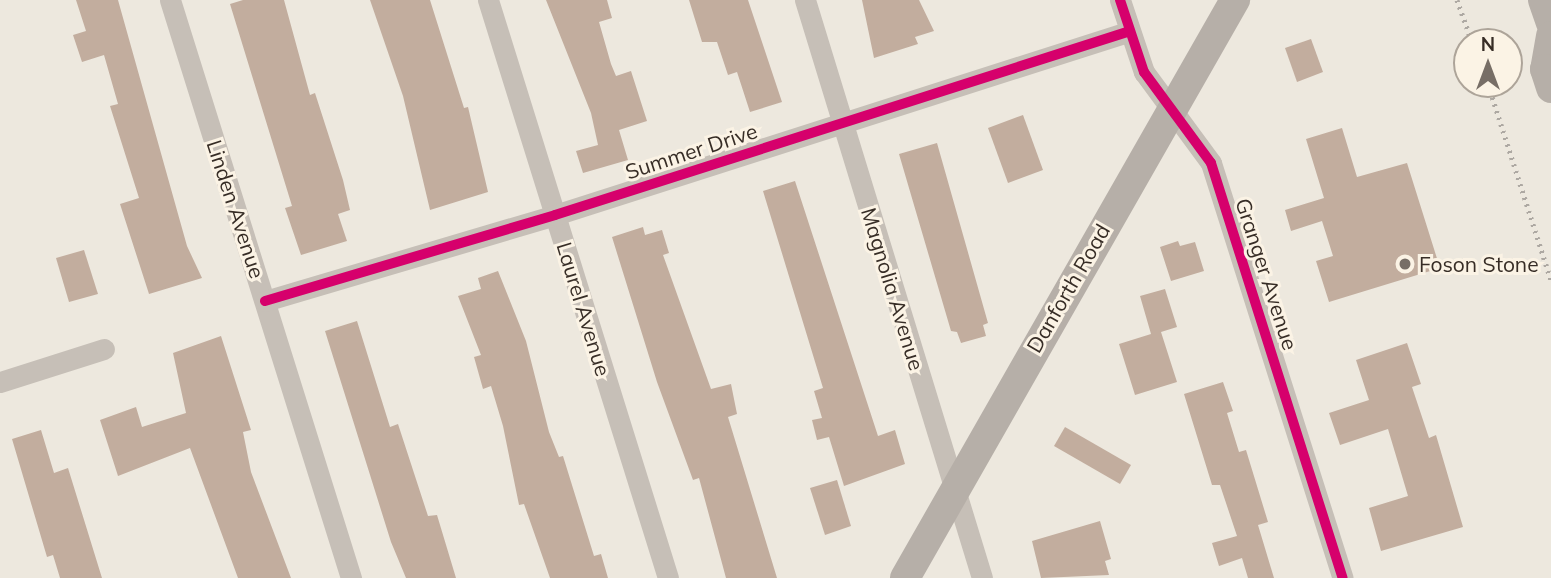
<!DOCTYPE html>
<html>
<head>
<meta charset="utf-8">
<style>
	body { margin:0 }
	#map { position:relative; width:1551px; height:578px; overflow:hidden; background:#ede8de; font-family:Mulish,sans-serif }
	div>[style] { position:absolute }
	.building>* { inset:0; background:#c2ad9e }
	.minor>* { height:21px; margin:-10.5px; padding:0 10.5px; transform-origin:10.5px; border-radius:10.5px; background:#c6bfb7 }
	.secondary>* { height:30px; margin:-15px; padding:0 15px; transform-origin:15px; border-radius:15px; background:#b6afa8 }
	.rail>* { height:5px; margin-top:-2.5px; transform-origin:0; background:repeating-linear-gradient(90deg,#ada8a2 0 2px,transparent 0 7px) }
	.cycleway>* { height:10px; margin:-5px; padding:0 5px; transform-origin:5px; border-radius:5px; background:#d6006c }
	.dots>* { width:19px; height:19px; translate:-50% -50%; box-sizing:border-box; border:4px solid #fbf3e5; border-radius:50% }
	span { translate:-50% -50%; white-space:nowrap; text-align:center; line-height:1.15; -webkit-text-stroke:6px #fbf3e5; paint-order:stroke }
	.street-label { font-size:21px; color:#372d26 }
	.poi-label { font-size:21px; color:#372d26 }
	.left { translate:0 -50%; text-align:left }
	.north { position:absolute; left:1453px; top:28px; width:70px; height:70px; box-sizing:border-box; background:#fbf3e5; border:2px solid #ada499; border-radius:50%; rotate:0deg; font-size:19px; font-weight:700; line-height:28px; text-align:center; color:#372d26 }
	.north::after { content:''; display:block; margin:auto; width:24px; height:32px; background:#776e66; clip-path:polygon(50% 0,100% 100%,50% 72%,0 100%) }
</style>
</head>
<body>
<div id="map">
	<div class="building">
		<i style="clip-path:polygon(76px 0,118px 0,187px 246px,202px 278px,149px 294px,120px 204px,139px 198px,110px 106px,118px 104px,104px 55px,82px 62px,73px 35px,86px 31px)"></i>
		<i style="clip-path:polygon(243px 0,284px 0,310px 95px,315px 93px,343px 180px,350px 210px,338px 214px,347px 241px,301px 255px,285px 208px,292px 206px,230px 4px)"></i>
		<i style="clip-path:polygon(370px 0,430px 0,464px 108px,468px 107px,488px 192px,430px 210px,403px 96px)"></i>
		<i style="clip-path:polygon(546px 0,607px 0,612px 18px,599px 22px,611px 64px,616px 76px,631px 71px,647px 121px,619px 130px,628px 160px,583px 173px,576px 151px,598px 145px,591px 113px)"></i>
		<i style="clip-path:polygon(689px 0,748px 0,782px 102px,750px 112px,737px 72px,728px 75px,717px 42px,702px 42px)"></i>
		<i style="clip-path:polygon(862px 0,919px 0,934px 31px,915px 37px,918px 44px,874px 58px)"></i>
		<i style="clip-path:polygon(1311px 39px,1323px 72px,1297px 82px,1285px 48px)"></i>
		<i style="clip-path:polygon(1023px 115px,1043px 170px,1008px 183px,988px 128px)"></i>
		<i style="clip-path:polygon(1342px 128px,1357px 177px,1407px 163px,1440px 268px,1329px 302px,1316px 261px,1333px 256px,1322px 221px,1291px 231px,1285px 210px,1324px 198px,1306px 139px)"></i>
		<i style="clip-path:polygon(937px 143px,988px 323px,983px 325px,986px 336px,961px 343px,957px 332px,951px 331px,899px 154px)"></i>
		<i style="clip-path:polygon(795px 181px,878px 436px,895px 430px,905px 464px,844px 486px,829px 437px,817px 440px,812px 420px,822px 418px,814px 391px,823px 388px,763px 191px)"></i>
		<i style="clip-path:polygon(643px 227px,645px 235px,662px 230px,669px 253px,663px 255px,711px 389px,731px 384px,737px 414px,728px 417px,777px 578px,726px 578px,699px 478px,693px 480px,657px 382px,612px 237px)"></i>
		<i style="clip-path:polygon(1178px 241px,1180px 246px,1195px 242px,1204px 271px,1171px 281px,1160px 247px)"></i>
		<i style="clip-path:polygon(84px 250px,98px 294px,69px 302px,56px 258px)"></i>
		<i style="clip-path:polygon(498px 271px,526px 341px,549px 432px,559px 457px,563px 456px,594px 556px,601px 554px,608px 578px,550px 578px,524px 504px,519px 505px,503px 426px,491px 386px,483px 389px,474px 357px,481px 355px,458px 296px,481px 289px,478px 278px)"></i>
		<i style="clip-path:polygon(1165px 289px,1177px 327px,1161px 332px,1177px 382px,1135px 395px,1119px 344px,1151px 334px,1140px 296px)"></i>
		<i style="clip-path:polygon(357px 321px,390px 427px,398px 424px,428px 516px,437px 515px,456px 578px,406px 578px,391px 542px,325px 331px)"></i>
		<i style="clip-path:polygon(221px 336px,251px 430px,243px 432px,251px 472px,291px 578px,238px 578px,190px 448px,118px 476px,100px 420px,136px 407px,142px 427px,186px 413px,173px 353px)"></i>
		<i style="clip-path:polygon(1407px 343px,1421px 384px,1412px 387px,1429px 438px,1436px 435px,1463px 527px,1381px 551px,1369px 508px,1408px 496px,1388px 429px,1340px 445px,1329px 413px,1369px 400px,1356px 360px)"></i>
		<i style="clip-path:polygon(1223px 382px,1233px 411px,1227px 413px,1239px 452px,1246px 450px,1268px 522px,1258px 525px,1274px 578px,1248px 578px,1242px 558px,1219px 566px,1212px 543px,1237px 536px,1220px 485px,1212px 485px,1184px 394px)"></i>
		<i style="clip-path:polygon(1065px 427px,1131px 465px,1120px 484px,1054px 446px)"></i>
		<i style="clip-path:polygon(41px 430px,54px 473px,68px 468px,102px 578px,60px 578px,53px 555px,47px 557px,12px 439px)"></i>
		<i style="clip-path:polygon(837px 480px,851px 526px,825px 535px,810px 488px)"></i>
		<i style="clip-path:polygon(1100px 521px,1111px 559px,1105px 561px,1109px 575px,1041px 578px,1032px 541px)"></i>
	</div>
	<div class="minor">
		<i style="left:170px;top:0;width:606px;rotate:72.61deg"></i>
		<i style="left:488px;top:0;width:605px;rotate:72.7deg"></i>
		<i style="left:805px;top:0;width:604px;rotate:72.97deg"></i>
		<i style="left:1120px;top:0;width:76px;rotate:71.6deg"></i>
		<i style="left:1144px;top:72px;width:113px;rotate:53.6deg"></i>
		<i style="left:1211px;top:163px;width:435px;rotate:72.4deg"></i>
		<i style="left:265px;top:301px;width:302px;rotate:-16.5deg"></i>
		<i style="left:555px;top:215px;width:601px;rotate:-17.74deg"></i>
		<i style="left:0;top:382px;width:109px;rotate:-17.6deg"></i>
	</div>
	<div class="secondary">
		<i style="left:1543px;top:0;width:24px;rotate:71deg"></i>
		<i style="left:1551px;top:36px;width:34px;rotate:100deg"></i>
		<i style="left:1545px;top:69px;width:20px;rotate:72deg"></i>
		<i style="left:905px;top:578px;width:666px;rotate:-60.28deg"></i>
	</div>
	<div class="rail">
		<i style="left:1457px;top:0;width:45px;rotate:70.3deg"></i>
		<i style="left:1488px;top:84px;width:206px;rotate:72.2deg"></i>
	</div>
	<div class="cycleway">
		<i style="left:1120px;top:0;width:76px;rotate:71.6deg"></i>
		<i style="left:1144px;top:72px;width:113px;rotate:53.6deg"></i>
		<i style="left:1211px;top:163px;width:435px;rotate:72.4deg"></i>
		<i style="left:265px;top:301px;width:302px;rotate:-16.5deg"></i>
		<i style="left:555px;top:215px;width:601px;rotate:-17.74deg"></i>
	</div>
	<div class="dots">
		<i style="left:1405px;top:264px;background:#776e66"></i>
	</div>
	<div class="street-label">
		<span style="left:691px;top:151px;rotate:-18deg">Summer Drive</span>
		<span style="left:236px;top:209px;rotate:72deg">Linden Avenue</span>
		<span style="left:1267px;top:274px;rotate:72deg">Granger Avenue</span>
		<span style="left:1068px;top:288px;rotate:-60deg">Danforth Road</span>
		<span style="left:893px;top:289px;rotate:73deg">Magnolia Avenue</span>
		<span style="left:584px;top:309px;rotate:73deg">Laurel Avenue</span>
	</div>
	<div class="poi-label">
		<span class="left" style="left:1419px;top:264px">Foson Stone</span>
	</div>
	<div class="north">N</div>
</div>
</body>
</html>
